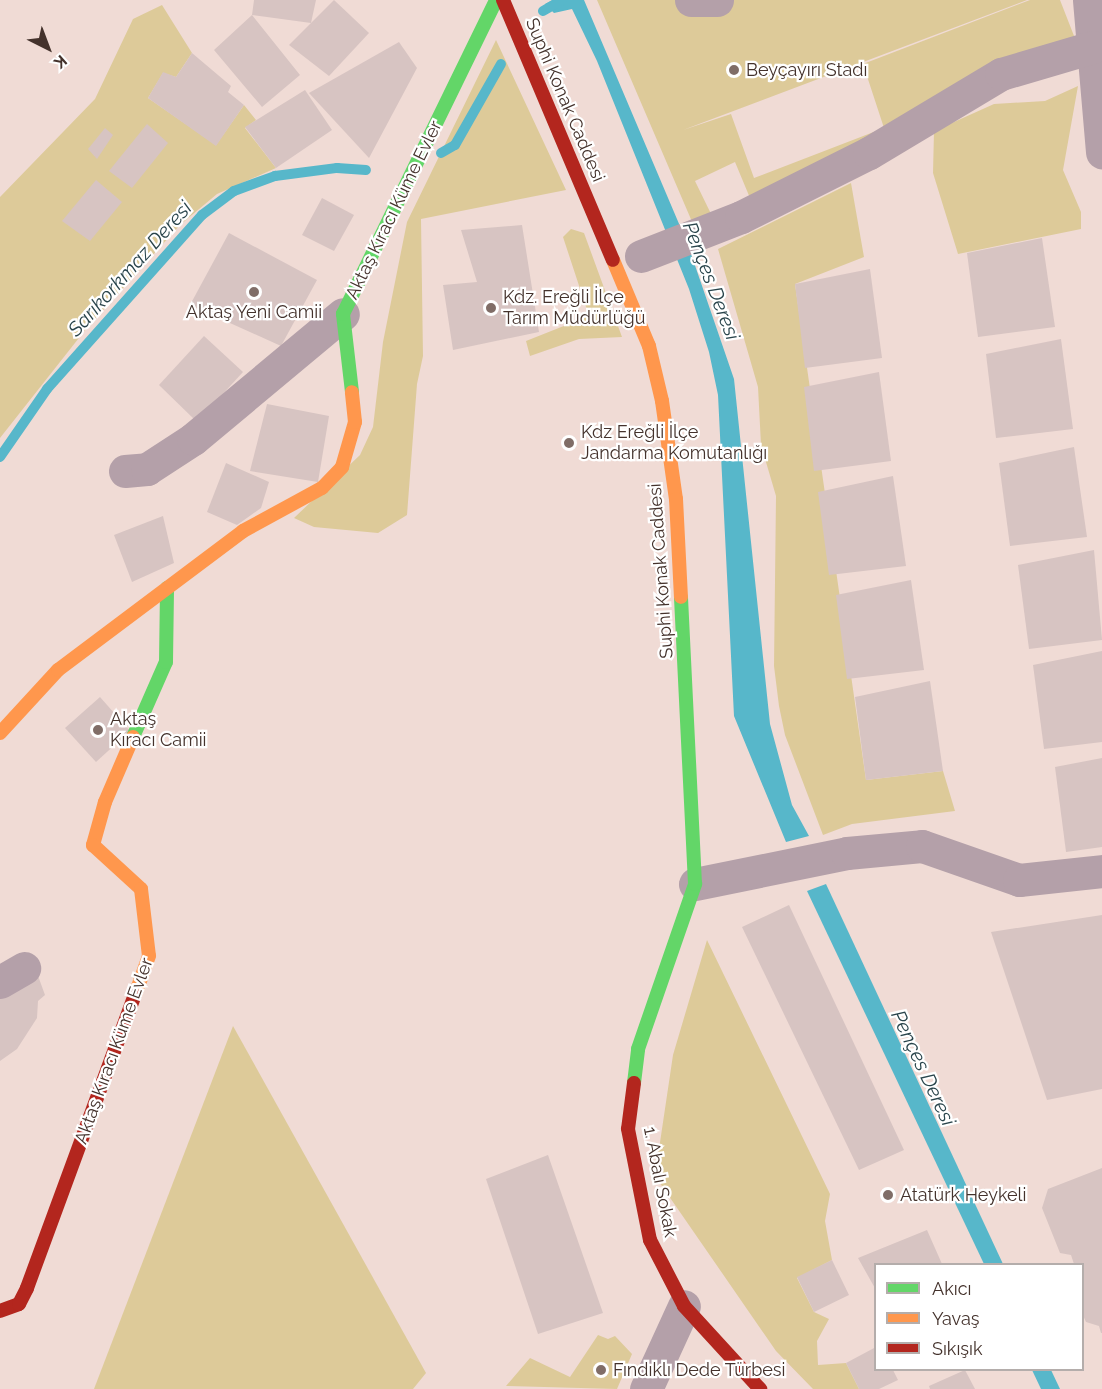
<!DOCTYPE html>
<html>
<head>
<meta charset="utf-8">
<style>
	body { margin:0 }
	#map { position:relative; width:1102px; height:1389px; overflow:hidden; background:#f0dbd5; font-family:Raleway,sans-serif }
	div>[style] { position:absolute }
	.green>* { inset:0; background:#ddca99 }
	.water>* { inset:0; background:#57b7ca }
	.stream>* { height:10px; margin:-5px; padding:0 5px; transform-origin:5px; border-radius:5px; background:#57b7ca }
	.building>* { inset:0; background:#d7c4c2 }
	.street>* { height:33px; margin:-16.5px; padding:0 16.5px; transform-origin:16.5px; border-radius:16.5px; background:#b4a0a9 }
	.fast>* { height:14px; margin:-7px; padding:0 7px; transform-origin:7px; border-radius:7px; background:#63d668 }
	.slow>* { height:14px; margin:-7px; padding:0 7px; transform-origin:7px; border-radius:7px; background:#ff974d }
	.jam>* { height:14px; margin:-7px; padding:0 7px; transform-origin:7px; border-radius:7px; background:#b3261e }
	.dots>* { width:16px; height:16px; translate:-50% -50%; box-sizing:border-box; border:3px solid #fff; border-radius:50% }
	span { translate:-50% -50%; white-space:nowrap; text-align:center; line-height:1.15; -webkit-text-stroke:4.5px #fff; paint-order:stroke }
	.poi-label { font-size:18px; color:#44322c }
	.left { translate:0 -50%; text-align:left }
	.street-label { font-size:18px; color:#44322c }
	.water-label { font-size:20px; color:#29444b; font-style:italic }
	.legend { position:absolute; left:874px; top:1263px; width:210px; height:108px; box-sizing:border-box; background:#fff; border:2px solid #b4adab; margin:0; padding:8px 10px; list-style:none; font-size:18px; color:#44322c }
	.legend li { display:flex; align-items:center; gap:12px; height:30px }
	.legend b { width:30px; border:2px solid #b4adab }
	.north { position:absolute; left:18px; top:18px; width:60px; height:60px; -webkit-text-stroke:4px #fff; paint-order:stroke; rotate:138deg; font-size:16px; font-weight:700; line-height:24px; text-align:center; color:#44322c }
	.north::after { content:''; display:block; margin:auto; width:21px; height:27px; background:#44322c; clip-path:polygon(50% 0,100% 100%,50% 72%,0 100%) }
</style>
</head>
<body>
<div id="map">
	<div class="green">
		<i style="clip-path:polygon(597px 0,1027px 0,683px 130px,731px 114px,754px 178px,884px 128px,863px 64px,1030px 0,1060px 0,1076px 41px,750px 198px,735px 162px,695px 181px,713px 218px,693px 224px)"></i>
		<i style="clip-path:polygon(162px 5px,192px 53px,176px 77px,163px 73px,148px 98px,216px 145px,244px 105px,256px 120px,245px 128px,276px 168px,217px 194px,180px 225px,86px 329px,0 438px,0 197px,95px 99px,133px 19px)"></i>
		<i style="clip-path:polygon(496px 40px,566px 190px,421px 219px,423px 356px,417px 384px,407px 515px,378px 533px,314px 527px,294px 518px,360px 455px,373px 427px,383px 342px,407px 222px)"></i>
		<i style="clip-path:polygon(1078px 86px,1063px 170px,1081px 212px,1081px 229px,958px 254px,933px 173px,934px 131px,994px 104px,1045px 101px)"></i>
		<i style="clip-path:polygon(851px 183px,864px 257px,795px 284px,866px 780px,943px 771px,955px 811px,852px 824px,823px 835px,785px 735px,779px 706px,774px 666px,776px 496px,761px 445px,758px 387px,718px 249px)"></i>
		<i style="clip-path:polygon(571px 229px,584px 233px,622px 337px,579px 339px,530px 356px,526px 341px,589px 316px,563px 237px)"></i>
		<i style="clip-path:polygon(707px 940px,830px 1194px,825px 1221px,832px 1260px,797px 1278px,814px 1312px,829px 1319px,817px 1341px,818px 1365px,846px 1363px,859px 1389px,813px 1389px,776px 1351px,655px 1176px,673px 1055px)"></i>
		<i style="clip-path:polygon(233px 1026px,426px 1373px,413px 1389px,94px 1389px)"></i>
		<i style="clip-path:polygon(598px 1335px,608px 1339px,615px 1336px,632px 1354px,617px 1389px,506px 1386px,530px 1358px,570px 1377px)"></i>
	</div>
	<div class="water">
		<i style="clip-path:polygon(553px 0,584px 0,688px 245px,734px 379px,770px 724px,792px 805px,809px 836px,786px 842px,734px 716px,718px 395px,709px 352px,689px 289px,597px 61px,572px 9px,554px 13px,545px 4px)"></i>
		<i style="clip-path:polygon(826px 884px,1003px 1264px,984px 1264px,807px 891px)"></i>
		<i style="clip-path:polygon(1032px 1370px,1051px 1370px,1060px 1389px,1041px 1389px)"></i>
	</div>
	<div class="stream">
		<i style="left:543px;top:11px;width:22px;rotate:-30deg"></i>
		<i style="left:441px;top:153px;width:16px;rotate:-30deg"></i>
		<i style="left:455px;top:145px;width:93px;rotate:-60.4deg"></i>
		<i style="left:0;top:457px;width:83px;rotate:-55.3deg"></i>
		<i style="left:47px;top:389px;width:233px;rotate:-48.3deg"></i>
		<i style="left:202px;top:215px;width:40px;rotate:-37deg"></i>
		<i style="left:234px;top:191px;width:44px;rotate:-20.1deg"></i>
		<i style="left:275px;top:176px;width:63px;rotate:-7.4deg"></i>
		<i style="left:337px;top:168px;width:29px;rotate:4deg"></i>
	</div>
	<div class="building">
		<i style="clip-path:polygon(254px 0,316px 0,311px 23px,252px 15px,300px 75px,262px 107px,214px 50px,252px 15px)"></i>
		<i style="clip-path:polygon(334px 0,369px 33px,329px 76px,289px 45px)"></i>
		<i style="clip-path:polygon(399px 42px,417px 68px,369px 158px,309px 93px)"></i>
		<i style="clip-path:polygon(192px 53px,231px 86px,228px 92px,244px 105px,216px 146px,148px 98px,163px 72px,176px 77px)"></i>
		<i style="clip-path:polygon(305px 90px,332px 130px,276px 168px,245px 127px)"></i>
		<i style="clip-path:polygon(147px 124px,168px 143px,132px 188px,109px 171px)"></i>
		<i style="clip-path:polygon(105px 128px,113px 135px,97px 159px,88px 149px)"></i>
		<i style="clip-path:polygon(96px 180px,122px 202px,90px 241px,62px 221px)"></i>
		<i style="clip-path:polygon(322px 198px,354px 215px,334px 251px,302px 235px)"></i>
		<i style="clip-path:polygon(522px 225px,539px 332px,453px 350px,443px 285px,477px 282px,461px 230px)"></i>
		<i style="clip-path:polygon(229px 233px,317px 280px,281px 346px,190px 305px)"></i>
		<i style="clip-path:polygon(1042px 238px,1055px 327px,978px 337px,967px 253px)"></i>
		<i style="clip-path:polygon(870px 269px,882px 358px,805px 368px,795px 284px)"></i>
		<i style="clip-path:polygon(204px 336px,243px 372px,197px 422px,159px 385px)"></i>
		<i style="clip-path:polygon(1061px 339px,1073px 429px,996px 438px,986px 354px)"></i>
		<i style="clip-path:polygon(879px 372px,891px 461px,814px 471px,804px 387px)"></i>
		<i style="clip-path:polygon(267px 404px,329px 416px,318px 482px,250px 471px)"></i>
		<i style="clip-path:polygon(1074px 447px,1087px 537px,1010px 546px,999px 463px)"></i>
		<i style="clip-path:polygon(226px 463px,269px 482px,261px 508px,237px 525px,207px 512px)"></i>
		<i style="clip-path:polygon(893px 476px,906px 566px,829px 575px,818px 492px)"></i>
		<i style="clip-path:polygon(163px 516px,174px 563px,132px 582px,114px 535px)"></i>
		<i style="clip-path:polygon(1094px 550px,1102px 640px,1029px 649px,1018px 565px)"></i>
		<i style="clip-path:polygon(911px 580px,924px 670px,847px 679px,836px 595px)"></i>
		<i style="clip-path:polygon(1102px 651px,1102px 742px,1044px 749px,1033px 665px)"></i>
		<i style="clip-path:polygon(930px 681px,943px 771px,866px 780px,855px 697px)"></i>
		<i style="clip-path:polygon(100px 697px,130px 731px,96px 762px,65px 728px)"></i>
		<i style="clip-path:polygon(1102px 758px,1102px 847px,1066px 852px,1055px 767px)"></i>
		<i style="clip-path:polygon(789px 905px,904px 1150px,859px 1170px,742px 927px)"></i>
		<i style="clip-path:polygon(1102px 915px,1102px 1089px,1047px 1100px,991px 932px)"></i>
		<i style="clip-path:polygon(37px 973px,45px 995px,38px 1001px,37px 1018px,17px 1049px,0 1061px,0 988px)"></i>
		<i style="clip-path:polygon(548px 1155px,603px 1313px,538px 1334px,486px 1179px)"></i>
		<i style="clip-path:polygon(1102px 1168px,1102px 1333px,1101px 1333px,1099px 1326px,1086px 1322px,1082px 1313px,1082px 1264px,1074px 1264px,1071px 1255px,1060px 1253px,1042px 1208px,1048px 1189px)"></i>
		<i style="clip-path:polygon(927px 1230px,942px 1264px,876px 1264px,876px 1290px,858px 1258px)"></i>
		<i style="clip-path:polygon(832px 1260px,849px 1295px,814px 1312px,797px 1277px)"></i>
		<i style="clip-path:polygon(876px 1347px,876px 1370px,893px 1370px,898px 1380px,879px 1389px,859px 1389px,846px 1363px)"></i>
		<i style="clip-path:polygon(965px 1370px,975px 1389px,930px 1389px,929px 1386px)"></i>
	</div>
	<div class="street">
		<i style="left:691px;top:0;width:26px"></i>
		<i style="left:1089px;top:0;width:153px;rotate:85.1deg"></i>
		<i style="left:641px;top:256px;width:107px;rotate:-21.3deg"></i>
		<i style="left:741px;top:217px;width:143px;rotate:-26.6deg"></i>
		<i style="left:869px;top:153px;width:154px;rotate:-30.9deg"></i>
		<i style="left:1001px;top:74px;width:96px;rotate:-16.4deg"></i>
		<i style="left:125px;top:471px;width:22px;rotate:-5deg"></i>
		<i style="left:147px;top:469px;width:55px;rotate:-33.1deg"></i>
		<i style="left:193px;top:439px;width:195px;rotate:-39.8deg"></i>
		<i style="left:695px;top:884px;width:155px;rotate:-11.5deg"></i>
		<i style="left:847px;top:853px;width:75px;rotate:-5.3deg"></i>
		<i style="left:922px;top:846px;width:103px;rotate:19.3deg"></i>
		<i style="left:1019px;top:880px;width:83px;rotate:-6.2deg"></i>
		<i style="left:0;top:982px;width:28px;rotate:-30deg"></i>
		<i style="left:646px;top:1389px;width:91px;rotate:-65.4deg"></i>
	</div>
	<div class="fast">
		<i style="left:352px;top:392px;width:79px;rotate:-96.6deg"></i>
		<i style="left:343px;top:314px;width:349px;rotate:-64deg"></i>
		<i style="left:133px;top:737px;width:82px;rotate:-66.3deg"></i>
		<i style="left:166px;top:662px;width:74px;rotate:-89.2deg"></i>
		<i style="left:634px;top:1083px;width:34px;rotate:-83deg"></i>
		<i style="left:638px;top:1049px;width:175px;rotate:-70.9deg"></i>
		<i style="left:695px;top:884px;width:287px;rotate:-92.8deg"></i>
	</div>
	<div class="slow">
		<i style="left:613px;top:260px;width:93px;rotate:67.3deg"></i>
		<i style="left:649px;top:346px;width:57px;rotate:76.7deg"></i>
		<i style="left:662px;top:401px;width:99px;rotate:81.9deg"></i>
		<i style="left:676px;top:499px;width:98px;rotate:87.1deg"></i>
		<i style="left:0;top:733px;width:86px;rotate:-47.4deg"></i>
		<i style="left:58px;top:670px;width:231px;rotate:-36.9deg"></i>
		<i style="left:243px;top:531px;width:90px;rotate:-28.6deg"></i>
		<i style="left:322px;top:488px;width:29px;rotate:-46deg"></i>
		<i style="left:342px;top:467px;width:47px;rotate:-73.9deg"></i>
		<i style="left:355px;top:422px;width:30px;rotate:-96deg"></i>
		<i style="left:133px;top:737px;width:71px;rotate:113.3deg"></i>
		<i style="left:105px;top:802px;width:45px;rotate:105.6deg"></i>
		<i style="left:93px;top:845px;width:65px;rotate:42.5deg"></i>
		<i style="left:141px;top:889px;width:67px;rotate:83.2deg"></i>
		<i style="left:149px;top:956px;width:41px;rotate:109.7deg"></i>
	</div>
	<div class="jam">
		<i style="left:503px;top:0;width:282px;rotate:67.1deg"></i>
		<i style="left:634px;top:1083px;width:46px;rotate:97.4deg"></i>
		<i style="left:628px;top:1129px;width:113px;rotate:78.8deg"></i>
		<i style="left:650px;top:1240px;width:74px;rotate:62.7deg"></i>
		<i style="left:684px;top:1306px;width:113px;rotate:47.5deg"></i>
		<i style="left:0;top:1311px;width:20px;rotate:-20deg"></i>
		<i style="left:19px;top:1304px;width:18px;rotate:-63deg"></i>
		<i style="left:27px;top:1288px;width:312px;rotate:-69.8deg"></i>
	</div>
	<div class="dots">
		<i style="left:734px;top:70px;background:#806d67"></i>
		<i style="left:254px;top:292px;background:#806d67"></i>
		<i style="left:491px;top:308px;background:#806d67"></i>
		<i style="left:569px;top:443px;background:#806d67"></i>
		<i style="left:98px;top:730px;background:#806d67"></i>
		<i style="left:888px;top:1195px;background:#806d67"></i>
		<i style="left:601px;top:1370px;background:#806d67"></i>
	</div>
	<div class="poi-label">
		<span class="left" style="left:746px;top:70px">Beyçayırı Stadı</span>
		<span class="left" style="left:503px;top:308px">Kdz. Ereğli İlçe<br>Tarım Müdürlüğü</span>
		<span style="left:254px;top:312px">Aktaş Yeni Camii</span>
		<span class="left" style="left:581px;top:443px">Kdz Ereğli İlçe<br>Jandarma Komutanlığı</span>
		<span class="left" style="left:110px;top:730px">Aktaş<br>Kıracı Camii</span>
		<span class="left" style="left:900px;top:1195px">Atatürk Heykeli</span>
		<span class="left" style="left:613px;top:1370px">Fındıklı Dede Türbesi</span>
	</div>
	<div class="street-label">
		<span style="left:565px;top:100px;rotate:67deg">Suphi Konak Caddesi</span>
		<span style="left:394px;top:210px;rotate:-64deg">Aktaş Kıracı Küme Evler</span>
		<span style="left:661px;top:571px;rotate:-94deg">Suphi Konak Caddesi</span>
		<span style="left:114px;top:1051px;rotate:-70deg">Aktaş Kıracı Küme Evler</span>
		<span style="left:660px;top:1182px;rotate:79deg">1. Abalı Sokak</span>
	</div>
	<div class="water-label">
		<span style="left:130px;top:269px;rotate:-48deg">Sarıkorkmaz Deresi</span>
		<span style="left:711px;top:281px;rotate:69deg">Pençes Deresi</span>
		<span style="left:923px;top:1068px;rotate:65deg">Pençes Deresi</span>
	</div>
	<ul class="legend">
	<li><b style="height:8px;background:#63d668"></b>Akıcı</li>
	<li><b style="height:8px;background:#ff974d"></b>Yavaş</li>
	<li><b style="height:8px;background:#b3261e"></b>Sıkışık</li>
	</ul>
	<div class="north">K</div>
</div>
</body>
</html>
